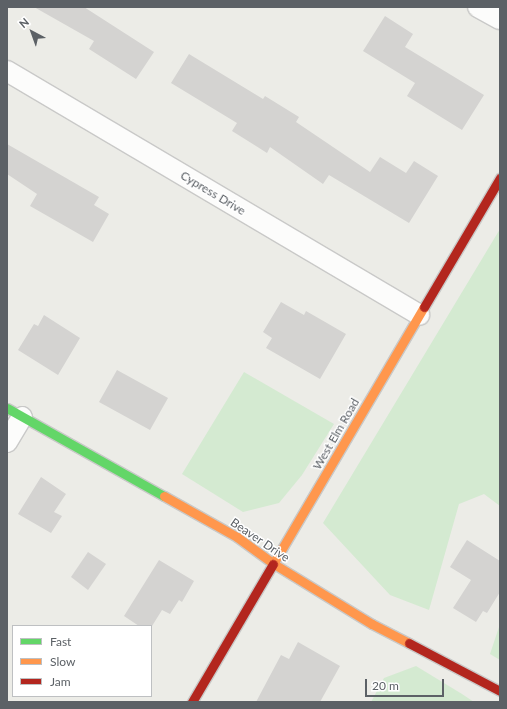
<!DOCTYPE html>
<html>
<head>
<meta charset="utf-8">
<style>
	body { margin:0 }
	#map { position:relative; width:507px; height:709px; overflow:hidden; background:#ecece7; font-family:Lato,sans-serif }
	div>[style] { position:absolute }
	.green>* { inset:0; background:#d4ead1 }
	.building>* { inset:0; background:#d4d3d1 }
	.roads { filter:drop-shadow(1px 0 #c9c9c8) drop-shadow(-1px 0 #c9c9c8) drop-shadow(0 1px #c9c9c8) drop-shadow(0 -1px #c9c9c8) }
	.street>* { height:20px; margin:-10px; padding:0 10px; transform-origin:10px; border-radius:10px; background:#fcfcfb }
	.fast>* { height:9px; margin:-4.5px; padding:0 4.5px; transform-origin:4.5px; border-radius:4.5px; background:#63d668 }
	.slow>* { height:9px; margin:-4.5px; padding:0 4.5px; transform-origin:4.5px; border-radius:4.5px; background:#ff974d }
	.jam>* { height:9px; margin:-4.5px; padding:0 4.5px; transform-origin:4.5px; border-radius:4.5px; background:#b3261e }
	span { translate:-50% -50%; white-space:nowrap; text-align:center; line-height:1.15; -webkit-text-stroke:3px #fff; paint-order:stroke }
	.street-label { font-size:12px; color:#5c6166 }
	.frame { position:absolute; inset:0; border:8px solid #5c6166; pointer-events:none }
	.legend { position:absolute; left:12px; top:625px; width:140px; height:72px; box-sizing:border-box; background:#fff; border:1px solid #bec0c2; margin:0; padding:5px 7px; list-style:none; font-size:12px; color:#5c6166 }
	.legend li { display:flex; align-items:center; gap:8px; height:20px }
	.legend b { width:20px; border:1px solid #bec0c2 }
	.north { position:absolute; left:12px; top:12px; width:40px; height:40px; -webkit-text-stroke:3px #fff; paint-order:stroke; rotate:319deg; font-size:11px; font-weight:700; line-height:16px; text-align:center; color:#5c6166 }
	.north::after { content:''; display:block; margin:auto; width:14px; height:18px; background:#5c6166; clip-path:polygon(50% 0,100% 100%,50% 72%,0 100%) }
	.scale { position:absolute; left:365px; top:679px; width:79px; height:18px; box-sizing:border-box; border:2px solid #5c6166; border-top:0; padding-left:5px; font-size:12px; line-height:14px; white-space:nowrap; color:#5c6166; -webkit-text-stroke:3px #fff; paint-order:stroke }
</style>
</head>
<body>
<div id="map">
	<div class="green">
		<i style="clip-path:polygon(500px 229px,500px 506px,484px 494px,459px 504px,429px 610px,390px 595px,323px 523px)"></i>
		<i style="clip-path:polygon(244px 372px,334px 424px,302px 475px,279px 503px,243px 512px,182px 474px)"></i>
		<i style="clip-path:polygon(500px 624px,500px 660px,490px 654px)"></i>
		<i style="clip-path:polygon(416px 666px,462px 694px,474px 702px,371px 702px,384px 678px)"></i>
	</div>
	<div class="building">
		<i style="clip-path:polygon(34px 7px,84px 7px,154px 52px,136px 79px,89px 49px,94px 41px)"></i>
		<i style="clip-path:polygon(385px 16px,413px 34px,405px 47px,484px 95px,462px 130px,407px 96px,415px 83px,363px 51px)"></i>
		<i style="clip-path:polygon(189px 54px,263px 99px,265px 96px,299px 117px,296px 122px,370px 172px,380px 157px,406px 173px,414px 161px,438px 176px,409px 223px,329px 175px,323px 184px,270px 147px,267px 153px,232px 131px,237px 123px,171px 83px)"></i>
		<i style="clip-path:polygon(7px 144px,99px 197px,94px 205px,109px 214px,93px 242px,30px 206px,37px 194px,7px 174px)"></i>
		<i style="clip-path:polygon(281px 302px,304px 315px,306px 311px,346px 334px,320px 379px,266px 348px,272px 338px,263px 332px)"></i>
		<i style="clip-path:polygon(44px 315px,80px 338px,58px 375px,18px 350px,34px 324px,38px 326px)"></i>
		<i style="clip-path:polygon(117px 370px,168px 398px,150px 430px,99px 402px)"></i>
		<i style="clip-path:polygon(41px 477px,66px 494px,54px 512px,62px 516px,51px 533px,18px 514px)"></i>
		<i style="clip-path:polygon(467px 540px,500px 561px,500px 592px,487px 613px,483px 611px,476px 622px,453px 608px,471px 580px,450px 567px)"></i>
		<i style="clip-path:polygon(88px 552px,106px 564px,88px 590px,71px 577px)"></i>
		<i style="clip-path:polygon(159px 560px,194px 581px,182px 602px,179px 600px,170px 614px,162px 610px,152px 626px,139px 626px,124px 616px)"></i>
		<i style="clip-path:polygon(298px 642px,340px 666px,320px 702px,256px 702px,281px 655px,289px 659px)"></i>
	</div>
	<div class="roads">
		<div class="street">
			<i style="left:478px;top:7px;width:25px;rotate:29deg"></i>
			<i style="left:7px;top:71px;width:479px;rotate:30.6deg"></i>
			<i style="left:7px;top:442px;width:29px;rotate:-59deg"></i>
		</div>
		<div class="fast">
			<i style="left:7px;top:408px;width:180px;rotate:29.3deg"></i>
		</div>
		<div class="slow">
			<i style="left:164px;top:496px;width:84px;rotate:29.3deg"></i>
			<i style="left:237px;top:537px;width:46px;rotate:36.1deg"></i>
			<i style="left:274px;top:564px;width:115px;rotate:31.5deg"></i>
			<i style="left:372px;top:624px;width:42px;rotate:27.2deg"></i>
			<i style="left:273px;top:564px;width:298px;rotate:-59.6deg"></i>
		</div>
		<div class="jam">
			<i style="left:424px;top:307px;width:150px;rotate:-59.5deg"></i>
			<i style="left:409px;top:643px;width:103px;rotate:27.8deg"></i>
			<i style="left:192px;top:702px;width:160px;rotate:-59.6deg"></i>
		</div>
	</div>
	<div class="street-label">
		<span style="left:213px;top:193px;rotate:31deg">Cypress Drive</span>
		<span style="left:336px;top:434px;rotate:-60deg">West Elm Road</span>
		<span style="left:260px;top:540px;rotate:34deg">Beaver Drive</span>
	</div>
	<div class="frame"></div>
	<ul class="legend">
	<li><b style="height:5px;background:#63d668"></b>Fast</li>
	<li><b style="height:5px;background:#ff974d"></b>Slow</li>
	<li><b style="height:5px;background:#b3261e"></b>Jam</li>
	</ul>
	<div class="north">N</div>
	<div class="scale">20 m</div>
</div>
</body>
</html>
